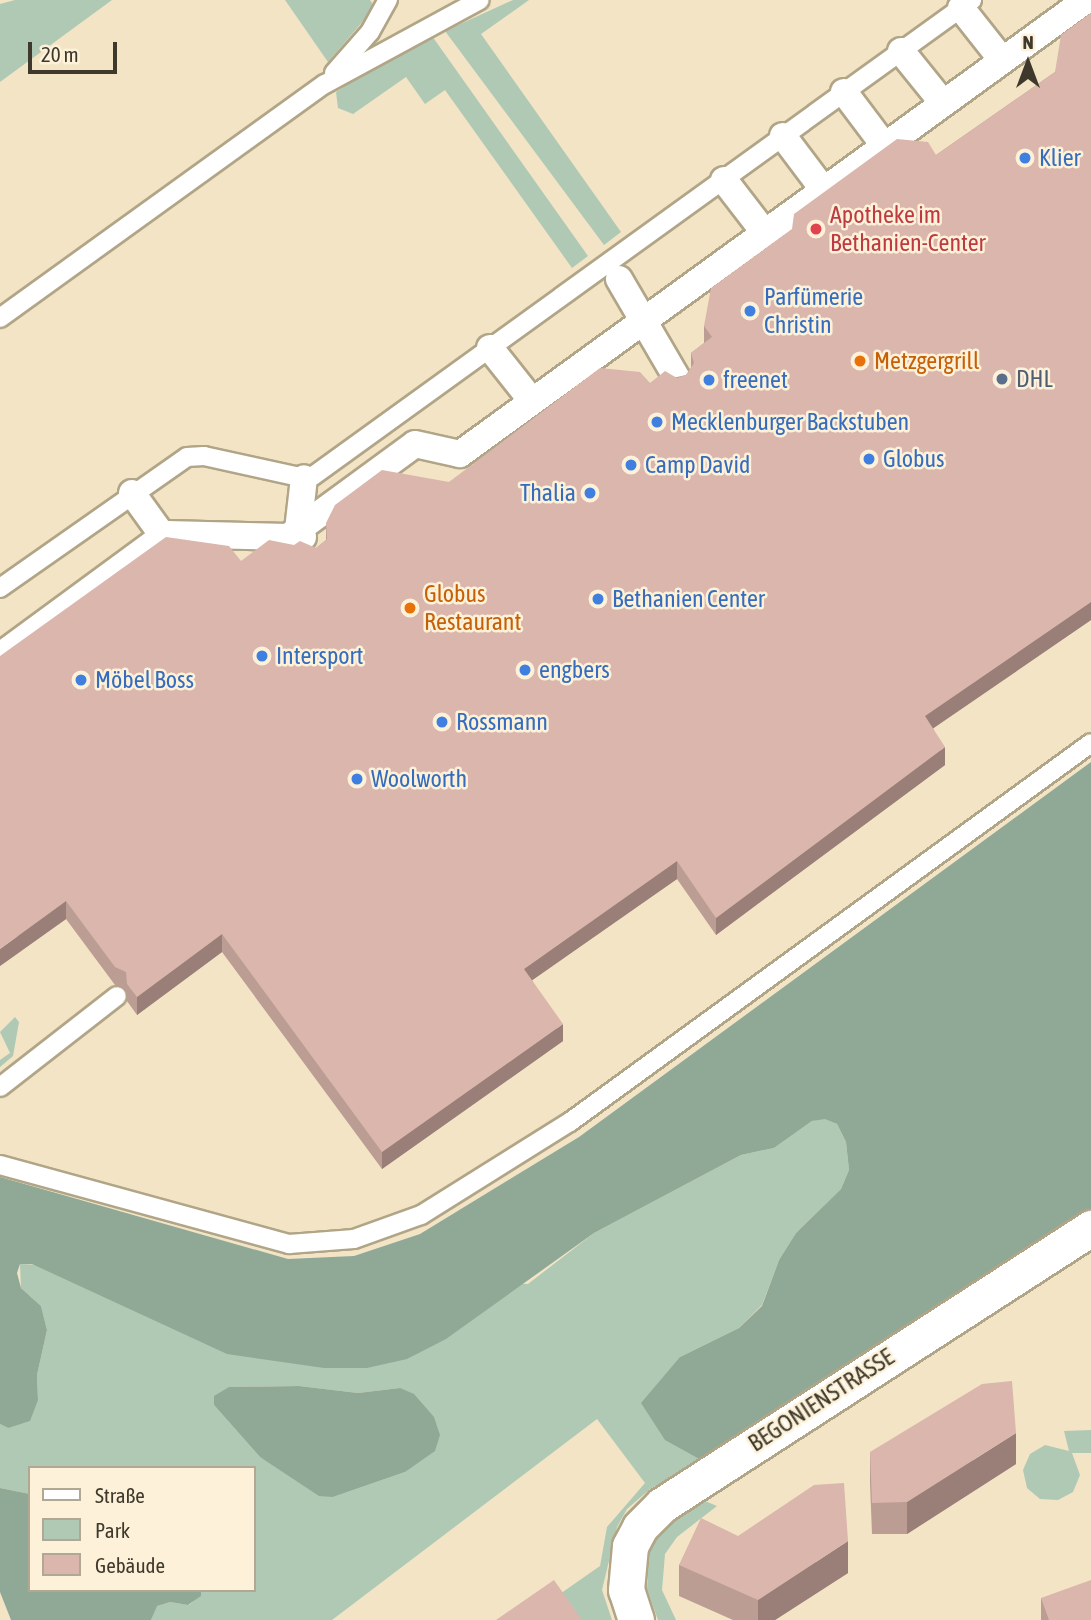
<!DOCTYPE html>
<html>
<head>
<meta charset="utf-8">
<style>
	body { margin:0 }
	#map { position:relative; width:1091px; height:1620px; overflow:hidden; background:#f2e4c5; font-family:"Asap Condensed",sans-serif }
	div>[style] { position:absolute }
	.green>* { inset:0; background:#afc9b5 }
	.forest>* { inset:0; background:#8fa996 }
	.roads { filter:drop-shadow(2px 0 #b1a587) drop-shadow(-2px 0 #b1a587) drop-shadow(0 2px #b1a587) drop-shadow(0 -2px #b1a587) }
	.service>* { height:18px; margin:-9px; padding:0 9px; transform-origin:9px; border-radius:9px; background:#fff }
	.pedestrian>* { height:26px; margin:-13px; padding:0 13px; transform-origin:13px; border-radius:13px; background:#fff }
	.minor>* { height:35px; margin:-17.5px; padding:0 17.5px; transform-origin:17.5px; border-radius:17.5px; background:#fff }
	.wall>* { inset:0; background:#bb9d94 }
	.shaded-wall>* { inset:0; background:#997f78 }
	.building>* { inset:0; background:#dab6ac }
	.dots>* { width:19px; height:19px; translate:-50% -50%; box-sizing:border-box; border:4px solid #fdf2d9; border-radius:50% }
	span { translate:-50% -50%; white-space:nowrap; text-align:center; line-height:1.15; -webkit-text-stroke:5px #fdf2d9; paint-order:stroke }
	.shop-label { font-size:24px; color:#366cbe }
	.left { translate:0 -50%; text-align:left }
	.right { translate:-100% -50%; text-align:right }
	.health-label { font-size:24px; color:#be3a42 }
	.food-label { font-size:24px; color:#c56008 }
	.service-label { font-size:24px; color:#4e5e75 }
	.street-label { font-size:24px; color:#3f392d }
	.legend { position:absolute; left:28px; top:1466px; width:228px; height:126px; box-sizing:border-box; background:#fdf2d9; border:2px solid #b1a894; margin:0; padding:9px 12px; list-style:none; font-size:21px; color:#3f392d }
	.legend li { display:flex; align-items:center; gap:14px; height:35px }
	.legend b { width:35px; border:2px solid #b1a894 }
	.north { position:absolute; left:993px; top:28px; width:70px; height:70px; -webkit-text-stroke:5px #fdf2d9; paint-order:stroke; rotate:0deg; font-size:19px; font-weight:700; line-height:28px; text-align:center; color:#3f392d }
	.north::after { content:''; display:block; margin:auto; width:24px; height:32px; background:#3f392d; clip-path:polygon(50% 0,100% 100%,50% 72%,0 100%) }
	.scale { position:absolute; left:28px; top:42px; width:89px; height:32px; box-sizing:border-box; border:4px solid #3f392d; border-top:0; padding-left:9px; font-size:21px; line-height:24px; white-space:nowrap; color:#3f392d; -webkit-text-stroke:5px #fdf2d9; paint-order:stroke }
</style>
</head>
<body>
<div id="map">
	<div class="green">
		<i style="clip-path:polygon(15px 0,112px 0,0 82px,0 4px)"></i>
		<i style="clip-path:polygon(285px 0,370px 0,375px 7px,328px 62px)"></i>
		<i style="clip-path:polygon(513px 0,529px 0,481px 34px,621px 232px,604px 245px,445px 31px)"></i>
		<i style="clip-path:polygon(432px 36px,588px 256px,572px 268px,445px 90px,425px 104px,406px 77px,353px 114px,338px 108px,336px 92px,406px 47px)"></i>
		<i style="clip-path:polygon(15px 1017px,19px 1022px,13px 1056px,0 1067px,0 1060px,10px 1053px,0 1032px)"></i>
		<i style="clip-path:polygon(evenodd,824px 1118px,837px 1124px,846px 1142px,849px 1170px,841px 1189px,796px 1233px,779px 1260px,762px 1305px,739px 1328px,680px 1357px,703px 1461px,650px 1489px,627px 1509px,617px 1527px,602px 1590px,612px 1620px,574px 1620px,557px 1596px,600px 1566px,607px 1527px,645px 1483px,597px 1419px,332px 1620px,151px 1620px,156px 1606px,170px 1602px,189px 1605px,200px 1596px,201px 1590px,254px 1590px,254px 1468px,30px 1468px,30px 1494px,0 1488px,0 1424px,8px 1428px,38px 1400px,37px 1375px,47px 1330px,41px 1306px,21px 1288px,20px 1264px,528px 1284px,594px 1233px,741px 1155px,774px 1148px,812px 1121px,824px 1118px,299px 1386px,358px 1393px,400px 1388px,405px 1472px,333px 1497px,260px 1457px,214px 1405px,229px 1387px,299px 1386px)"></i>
		<i style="clip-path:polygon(1091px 1430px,1091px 1453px,1072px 1453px,1080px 1475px,1073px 1492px,1058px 1500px,1040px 1499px,1027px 1488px,1023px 1470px,1030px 1454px,1045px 1445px,1069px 1451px,1064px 1431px)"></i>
		<i style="clip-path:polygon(700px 1499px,717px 1506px,677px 1537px,665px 1554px,662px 1590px,676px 1620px,658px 1620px,647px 1589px,649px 1553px,658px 1535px)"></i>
	</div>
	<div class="forest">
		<i style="clip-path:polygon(1091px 762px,1091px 1213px,703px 1461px,665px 1440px,641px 1403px,680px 1357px,739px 1328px,762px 1306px,779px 1260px,796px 1233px,841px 1189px,849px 1170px,846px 1142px,837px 1124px,825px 1119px,812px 1121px,774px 1148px,741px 1155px,594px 1233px,446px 1339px,407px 1359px,367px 1368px,324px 1368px,227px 1354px,32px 1264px,20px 1264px,17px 1273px,21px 1288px,41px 1306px,47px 1330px,37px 1375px,38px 1400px,30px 1421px,8px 1428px,0 1424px,0 1177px,288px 1259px,354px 1256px,420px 1234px,579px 1137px)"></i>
		<i style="clip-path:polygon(299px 1386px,358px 1393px,400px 1388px,414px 1394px,434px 1417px,440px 1435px,435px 1451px,405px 1472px,333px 1497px,319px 1496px,260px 1457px,214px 1405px,214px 1396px,229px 1387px)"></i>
		<i style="clip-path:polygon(0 1488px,30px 1494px,30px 1590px,201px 1590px,201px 1596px,188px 1605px,170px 1602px,157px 1606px,151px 1620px,11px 1620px,0 1592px)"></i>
	</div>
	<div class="roads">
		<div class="service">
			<i style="left:334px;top:73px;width:55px;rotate:-48.7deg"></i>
			<i style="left:370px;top:32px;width:37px;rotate:-61deg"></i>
			<i style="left:0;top:318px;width:400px;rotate:-35.8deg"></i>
			<i style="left:325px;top:84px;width:176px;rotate:-28.5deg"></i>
			<i style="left:0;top:588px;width:228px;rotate:-35deg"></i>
			<i style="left:187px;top:457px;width:17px;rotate:-3deg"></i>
			<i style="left:204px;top:456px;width:102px;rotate:12.4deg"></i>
			<i style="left:304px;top:478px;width:9px;rotate:-13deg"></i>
			<i style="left:313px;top:476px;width:813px;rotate:-35.84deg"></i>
			<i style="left:0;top:1087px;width:148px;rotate:-37.9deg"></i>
			<i style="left:0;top:1165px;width:300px;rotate:15.3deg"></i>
			<i style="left:289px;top:1244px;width:65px;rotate:-4.4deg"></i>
			<i style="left:354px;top:1239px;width:71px;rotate:-19.7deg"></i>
			<i style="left:421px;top:1215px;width:176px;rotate:-32deg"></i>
			<i style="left:570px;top:1122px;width:644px;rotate:-36.03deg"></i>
		</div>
		<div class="pedestrian">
			<i style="left:961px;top:8px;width:66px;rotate:51.7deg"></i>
			<i style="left:901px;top:51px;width:67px;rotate:51.1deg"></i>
			<i style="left:844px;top:92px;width:66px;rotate:53deg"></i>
			<i style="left:783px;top:136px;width:66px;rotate:53deg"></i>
			<i style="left:724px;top:180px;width:66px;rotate:52.4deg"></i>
			<i style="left:619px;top:279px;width:117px;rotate:59.7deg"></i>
			<i style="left:490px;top:348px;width:68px;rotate:51.6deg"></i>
			<i style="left:132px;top:493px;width:53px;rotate:54.2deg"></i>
			<i style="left:303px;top:537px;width:9px;rotate:-126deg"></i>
			<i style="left:298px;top:530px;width:52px;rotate:-83.4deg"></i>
			<i style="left:0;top:656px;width:206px;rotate:-36.3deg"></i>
			<i style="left:166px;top:534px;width:122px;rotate:1.4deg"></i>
			<i style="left:288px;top:537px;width:157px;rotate:-36.2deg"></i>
			<i style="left:415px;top:444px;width:46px;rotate:12.5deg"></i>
			<i style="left:460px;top:454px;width:773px;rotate:-35.95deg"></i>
		</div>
		<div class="minor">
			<i style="left:636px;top:1620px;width:32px;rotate:-108deg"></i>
			<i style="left:626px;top:1590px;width:44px;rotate:-84.8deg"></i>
			<i style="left:630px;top:1546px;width:21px;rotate:-62deg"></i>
			<i style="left:640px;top:1527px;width:31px;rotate:-45deg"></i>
			<i style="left:662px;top:1505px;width:511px;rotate:-32.85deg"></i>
		</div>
	</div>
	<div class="wall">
		<i style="clip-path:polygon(1091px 13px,1091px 620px,933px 728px,945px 765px,716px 935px,677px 879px,532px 980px,563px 1041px,382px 1169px,222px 952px,137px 1015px,127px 1001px,126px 990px,115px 985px,66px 919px,0 966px,241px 561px,316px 548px,326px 540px,326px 523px,449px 482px,650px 383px,686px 375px,691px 368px,691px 353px,704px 343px,704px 326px,936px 155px,1055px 72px)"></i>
		<i style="clip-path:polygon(870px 1452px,1016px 1464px,907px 1534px,872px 1534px,870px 1483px)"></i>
		<i style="clip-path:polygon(738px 1536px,848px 1573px,775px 1620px,733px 1620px,679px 1596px,679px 1565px)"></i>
		<i style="clip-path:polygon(1041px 1598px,1091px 1620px,1041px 1620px)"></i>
	</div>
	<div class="shaded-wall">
		<i style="clip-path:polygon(1091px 602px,1091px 620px,925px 734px,925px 716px)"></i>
		<i style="clip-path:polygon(945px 747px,945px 765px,716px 935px,716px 918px)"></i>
		<i style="clip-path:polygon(677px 861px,677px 879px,524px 986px,524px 969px)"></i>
		<i style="clip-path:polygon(66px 901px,66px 919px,0 966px,0 949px)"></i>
		<i style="clip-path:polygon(222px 934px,222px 952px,137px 1015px,137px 997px)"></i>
		<i style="clip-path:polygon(563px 1024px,563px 1041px,382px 1169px,382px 1152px)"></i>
		<i style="clip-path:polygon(1016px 1433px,1016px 1464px,907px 1534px,907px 1502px)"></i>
		<i style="clip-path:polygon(848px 1541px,848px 1573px,775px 1620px,758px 1620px,758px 1600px)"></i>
	</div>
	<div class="building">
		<i style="clip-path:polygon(1091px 13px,1091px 602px,925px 716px,945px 747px,716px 918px,677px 861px,524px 969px,563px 1024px,382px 1152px,222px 934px,137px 997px,127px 984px,126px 972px,115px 967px,66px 901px,0 949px,0 656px,166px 537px,229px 546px,241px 561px,269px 540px,294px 545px,300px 541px,316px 548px,327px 539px,326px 523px,335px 505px,382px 470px,449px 482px,600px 368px,640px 372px,650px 383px,665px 371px,677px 378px,686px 375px,694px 363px,691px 353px,712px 337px,704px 326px,711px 288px,792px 229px,794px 214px,897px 139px,928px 142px,936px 155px,1055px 72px,1061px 35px)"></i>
		<i style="clip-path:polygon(1012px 1381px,1016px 1433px,907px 1502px,872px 1503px,870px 1452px,982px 1384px)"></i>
		<i style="clip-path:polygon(844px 1483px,848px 1541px,758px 1600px,679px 1565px,701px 1518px,738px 1536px,814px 1485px)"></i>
		<i style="clip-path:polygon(554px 1580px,582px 1620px,496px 1620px)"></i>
		<i style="clip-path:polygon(1091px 1580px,1091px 1620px,1049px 1620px,1041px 1598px)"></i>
	</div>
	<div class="dots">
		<i style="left:1025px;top:158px;background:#3f7fe0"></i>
		<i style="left:816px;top:229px;background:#e0444e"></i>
		<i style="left:750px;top:311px;background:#3f7fe0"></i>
		<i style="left:860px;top:361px;background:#e8710a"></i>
		<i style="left:1002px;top:379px;background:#5c6f8a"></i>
		<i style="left:709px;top:380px;background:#3f7fe0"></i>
		<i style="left:657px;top:422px;background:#3f7fe0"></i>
		<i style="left:869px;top:459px;background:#3f7fe0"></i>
		<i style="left:631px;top:465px;background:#3f7fe0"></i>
		<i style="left:590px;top:493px;background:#3f7fe0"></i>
		<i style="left:598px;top:599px;background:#3f7fe0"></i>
		<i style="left:410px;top:608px;background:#e8710a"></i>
		<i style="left:262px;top:656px;background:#3f7fe0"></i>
		<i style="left:525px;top:670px;background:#3f7fe0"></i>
		<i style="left:81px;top:680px;background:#3f7fe0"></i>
		<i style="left:442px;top:722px;background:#3f7fe0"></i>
		<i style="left:357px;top:779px;background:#3f7fe0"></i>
	</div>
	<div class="shop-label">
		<span class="left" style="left:1039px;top:158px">Klier</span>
		<span class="left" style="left:764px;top:311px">Parfümerie<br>Christin</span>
		<span class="left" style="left:723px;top:380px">freenet</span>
		<span class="left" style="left:671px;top:422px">Mecklenburger Backstuben</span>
		<span class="left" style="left:883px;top:459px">Globus</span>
		<span class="left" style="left:645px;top:465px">Camp David</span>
		<span class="right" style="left:576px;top:493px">Thalia</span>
		<span class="left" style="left:612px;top:599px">Bethanien Center</span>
		<span class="left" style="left:276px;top:656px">Intersport</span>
		<span class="left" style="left:539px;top:670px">engbers</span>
		<span class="left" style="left:95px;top:680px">Möbel Boss</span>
		<span class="left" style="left:456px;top:722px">Rossmann</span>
		<span class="left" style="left:371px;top:779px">Woolworth</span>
	</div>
	<div class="health-label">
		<span class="left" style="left:830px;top:229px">Apotheke im<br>Bethanien-Center</span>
	</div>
	<div class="food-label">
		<span class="left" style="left:874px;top:361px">Metzgergrill</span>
		<span class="left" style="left:424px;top:608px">Globus<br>Restaurant</span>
	</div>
	<div class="service-label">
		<span class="left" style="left:1016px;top:379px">DHL</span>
	</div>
	<div class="street-label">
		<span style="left:821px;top:1400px;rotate:-33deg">BEGONIENSTRASSE</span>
	</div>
	<ul class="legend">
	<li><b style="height:9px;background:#fff"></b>Straße</li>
	<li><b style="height:19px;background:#afc9b5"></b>Park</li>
	<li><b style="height:19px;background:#dab6ac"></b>Gebäude</li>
	</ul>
	<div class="north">N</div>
	<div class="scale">20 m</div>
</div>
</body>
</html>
